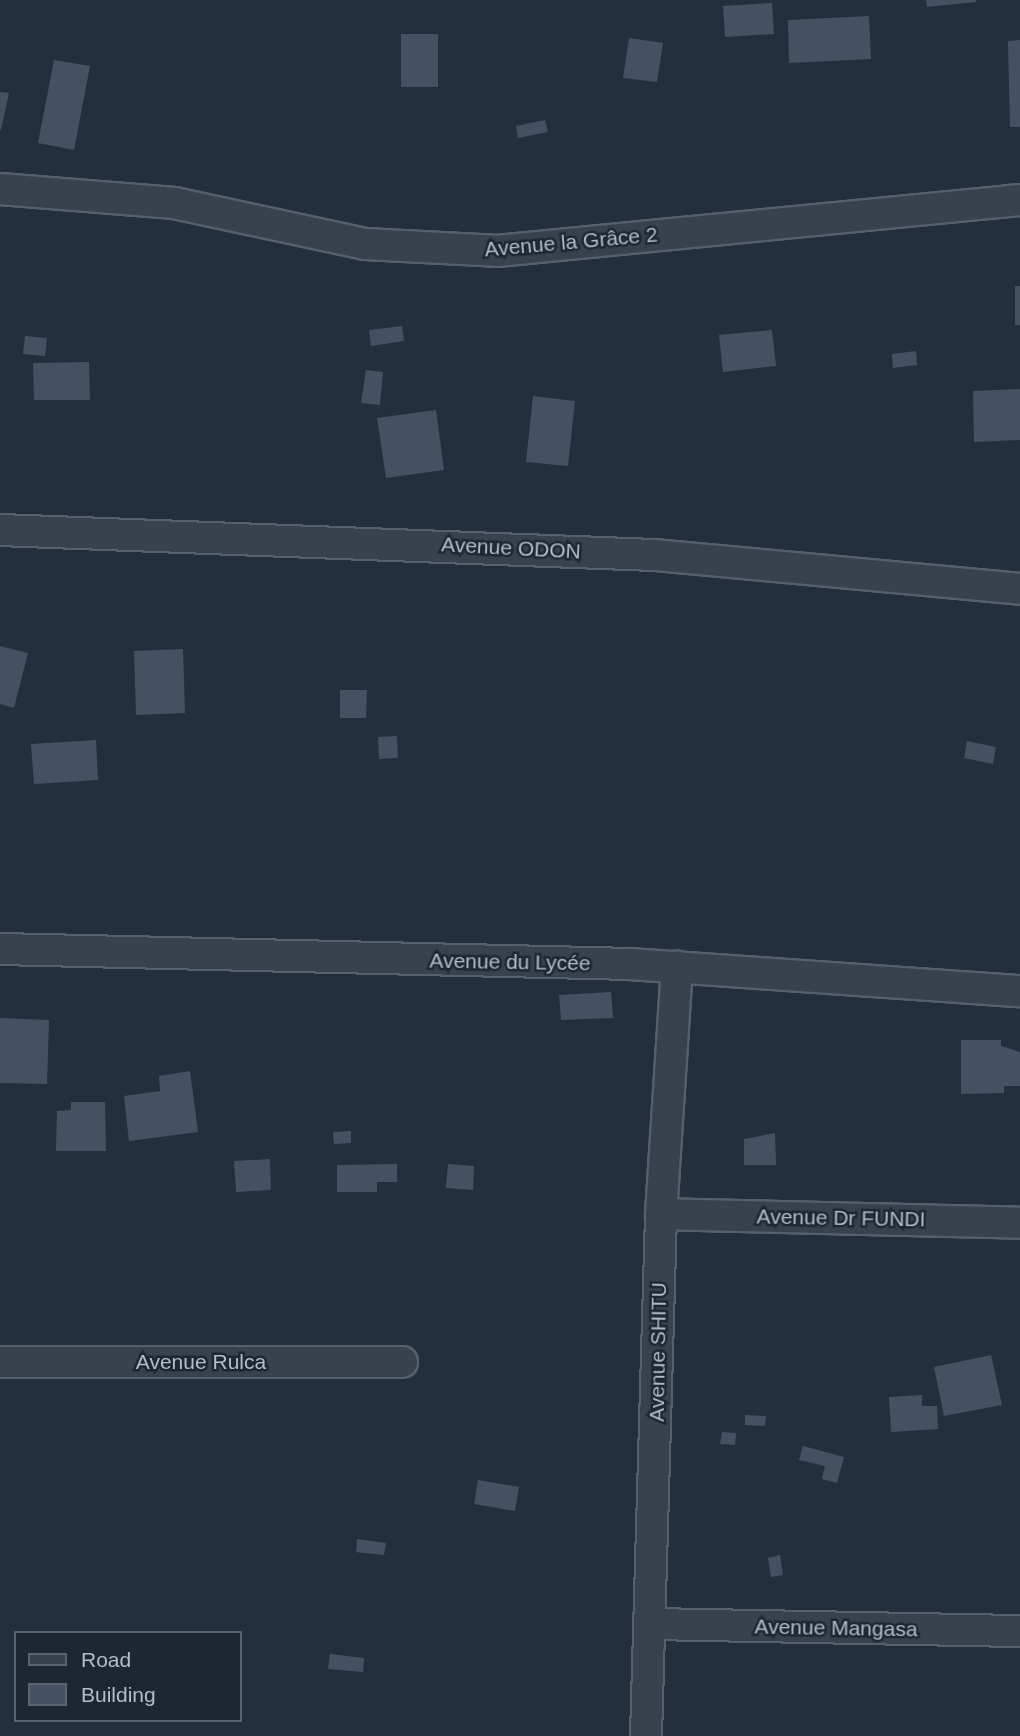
<!DOCTYPE html>
<html>
<head>
<meta charset="utf-8">
<style>
	body { margin:0 }
	#map { position:relative; width:1020px; height:1736px; overflow:hidden; background:#242f3e; font-family:Arial,sans-serif }
	div>[style] { position:absolute }
	.building>* { inset:0; background:#455162 }
	.roads { filter:drop-shadow(2px 0 #565f6c) drop-shadow(-2px 0 #565f6c) drop-shadow(0 2px #565f6c) drop-shadow(0 -2px #565f6c) }
	.street>* { height:30px; margin:-15px; padding:0 15px; transform-origin:15px; border-radius:15px; background:#38414e }
	span { translate:-50% -50%; white-space:nowrap; text-align:center; line-height:1.15; -webkit-text-stroke:5px #1d2633; paint-order:stroke }
	.street-label { font-size:21px; color:#b4bcc9 }
	.legend { position:absolute; left:14px; top:1631px; width:228px; height:91px; box-sizing:border-box; background:#1d2633; border:2px solid #59626f; margin:0; padding:9px 12px; list-style:none; font-size:21px; color:#b4bcc9 }
	.legend li { display:flex; align-items:center; gap:14px; height:35px }
	.legend b { width:35px; border:2px solid #59626f }
</style>
</head>
<body>
<div id="map">
	<div class="building">
		<i style="clip-path:polygon(926px 0,976px 0,976px 2px,927px 7px)"></i>
		<i style="clip-path:polygon(772px 3px,774px 34px,725px 37px,723px 6px)"></i>
		<i style="clip-path:polygon(869px 16px,871px 59px,789px 63px,788px 20px)"></i>
		<i style="clip-path:polygon(401px 34px,438px 34px,438px 87px,401px 87px)"></i>
		<i style="clip-path:polygon(629px 38px,663px 43px,657px 82px,623px 78px)"></i>
		<i style="clip-path:polygon(1020px 40px,1020px 127px,1010px 127px,1008px 41px)"></i>
		<i style="clip-path:polygon(54px 60px,90px 66px,74px 150px,38px 143px)"></i>
		<i style="clip-path:polygon(0 92px,9px 93px,1px 130px,0 130px)"></i>
		<i style="clip-path:polygon(545px 120px,548px 132px,518px 138px,516px 126px)"></i>
		<i style="clip-path:polygon(1015px 286px,1020px 286px,1020px 325px,1015px 325px)"></i>
		<i style="clip-path:polygon(402px 326px,404px 341px,371px 346px,369px 330px)"></i>
		<i style="clip-path:polygon(772px 330px,776px 366px,723px 372px,719px 335px)"></i>
		<i style="clip-path:polygon(25px 336px,47px 338px,45px 356px,23px 354px)"></i>
		<i style="clip-path:polygon(916px 351px,917px 365px,893px 368px,892px 354px)"></i>
		<i style="clip-path:polygon(89px 362px,90px 400px,34px 400px,33px 363px)"></i>
		<i style="clip-path:polygon(366px 370px,383px 372px,380px 405px,361px 403px)"></i>
		<i style="clip-path:polygon(1020px 389px,1020px 440px,974px 442px,973px 391px)"></i>
		<i style="clip-path:polygon(533px 396px,575px 401px,568px 466px,526px 462px)"></i>
		<i style="clip-path:polygon(436px 410px,444px 470px,386px 478px,377px 418px)"></i>
		<i style="clip-path:polygon(0 646px,28px 653px,14px 708px,0 704px)"></i>
		<i style="clip-path:polygon(183px 649px,185px 713px,136px 715px,134px 651px)"></i>
		<i style="clip-path:polygon(340px 690px,367px 690px,366px 718px,340px 718px)"></i>
		<i style="clip-path:polygon(397px 736px,398px 758px,379px 759px,378px 737px)"></i>
		<i style="clip-path:polygon(96px 740px,98px 780px,34px 784px,31px 744px)"></i>
		<i style="clip-path:polygon(967px 741px,996px 747px,993px 764px,964px 758px)"></i>
		<i style="clip-path:polygon(611px 992px,613px 1018px,561px 1020px,559px 995px)"></i>
		<i style="clip-path:polygon(0 1018px,49px 1020px,47px 1084px,0 1083px)"></i>
		<i style="clip-path:polygon(961px 1040px,1001px 1040px,1001px 1046px,1020px 1052px,1020px 1086px,1004px 1086px,1004px 1093px,961px 1094px)"></i>
		<i style="clip-path:polygon(190px 1071px,198px 1132px,129px 1141px,124px 1096px,160px 1091px,159px 1076px)"></i>
		<i style="clip-path:polygon(71px 1102px,105px 1102px,106px 1151px,56px 1151px,57px 1111px,71px 1110px)"></i>
		<i style="clip-path:polygon(351px 1131px,351px 1143px,334px 1144px,333px 1132px)"></i>
		<i style="clip-path:polygon(775px 1133px,776px 1165px,744px 1165px,744px 1139px)"></i>
		<i style="clip-path:polygon(270px 1159px,271px 1190px,236px 1192px,234px 1161px)"></i>
		<i style="clip-path:polygon(397px 1164px,397px 1182px,377px 1182px,377px 1192px,337px 1192px,337px 1165px)"></i>
		<i style="clip-path:polygon(448px 1164px,474px 1166px,473px 1190px,446px 1188px)"></i>
		<i style="clip-path:polygon(991px 1355px,1002px 1405px,944px 1416px,934px 1367px)"></i>
		<i style="clip-path:polygon(922px 1395px,922px 1406px,937px 1406px,938px 1429px,891px 1432px,889px 1397px)"></i>
		<i style="clip-path:polygon(745px 1415px,766px 1416px,765px 1426px,745px 1425px)"></i>
		<i style="clip-path:polygon(722px 1432px,736px 1433px,735px 1445px,720px 1444px)"></i>
		<i style="clip-path:polygon(803px 1446px,844px 1457px,837px 1483px,822px 1479px,825px 1466px,799px 1460px)"></i>
		<i style="clip-path:polygon(478px 1480px,519px 1487px,515px 1511px,474px 1504px)"></i>
		<i style="clip-path:polygon(357px 1539px,386px 1543px,384px 1555px,356px 1552px)"></i>
		<i style="clip-path:polygon(780px 1555px,783px 1575px,771px 1577px,768px 1558px)"></i>
		<i style="clip-path:polygon(330px 1654px,364px 1658px,363px 1672px,328px 1669px)"></i>
	</div>
	<div class="roads">
		<div class="street">
			<i style="left:0;top:189px;width:175px;rotate:4.6deg"></i>
			<i style="left:174px;top:203px;width:195px;rotate:12.1deg"></i>
			<i style="left:365px;top:244px;width:132px;rotate:3deg"></i>
			<i style="left:497px;top:251px;width:525px;rotate:-5.57deg"></i>
			<i style="left:0;top:530px;width:655px;rotate:2.19deg"></i>
			<i style="left:655px;top:555px;width:367px;rotate:5.3deg"></i>
			<i style="left:0;top:949px;width:630px;rotate:1.36deg"></i>
			<i style="left:630px;top:964px;width:391px;rotate:4deg"></i>
			<i style="left:661px;top:1214px;width:359px;rotate:1.4deg"></i>
			<i style="left:0;top:1362px;width:402px"></i>
			<i style="left:652px;top:1624px;width:368px;rotate:1.1deg"></i>
			<i style="left:646px;top:1736px;width:522px;rotate:-88.35deg"></i>
			<i style="left:661px;top:1214px;width:248px;rotate:-86.3deg"></i>
		</div>
	</div>
	<div class="street-label">
		<span style="left:571px;top:242px;rotate:-5deg">Avenue la Grâce 2</span>
		<span style="left:511px;top:548px;rotate:3deg">Avenue ODON</span>
		<span style="left:510px;top:962px;rotate:1deg">Avenue du Lycée</span>
		<span style="left:841px;top:1218px;rotate:1deg">Avenue Dr FUNDI</span>
		<span style="left:658px;top:1352px;rotate:-89deg">Avenue SHITU</span>
		<span style="left:201px;top:1362px">Avenue Rulca</span>
		<span style="left:836px;top:1628px;rotate:1deg">Avenue Mangasa</span>
	</div>
	<ul class="legend">
	<li><b style="height:9px;background:#38414e"></b>Road</li>
	<li><b style="height:19px;background:#455162"></b>Building</li>
	</ul>
</div>
</body>
</html>
